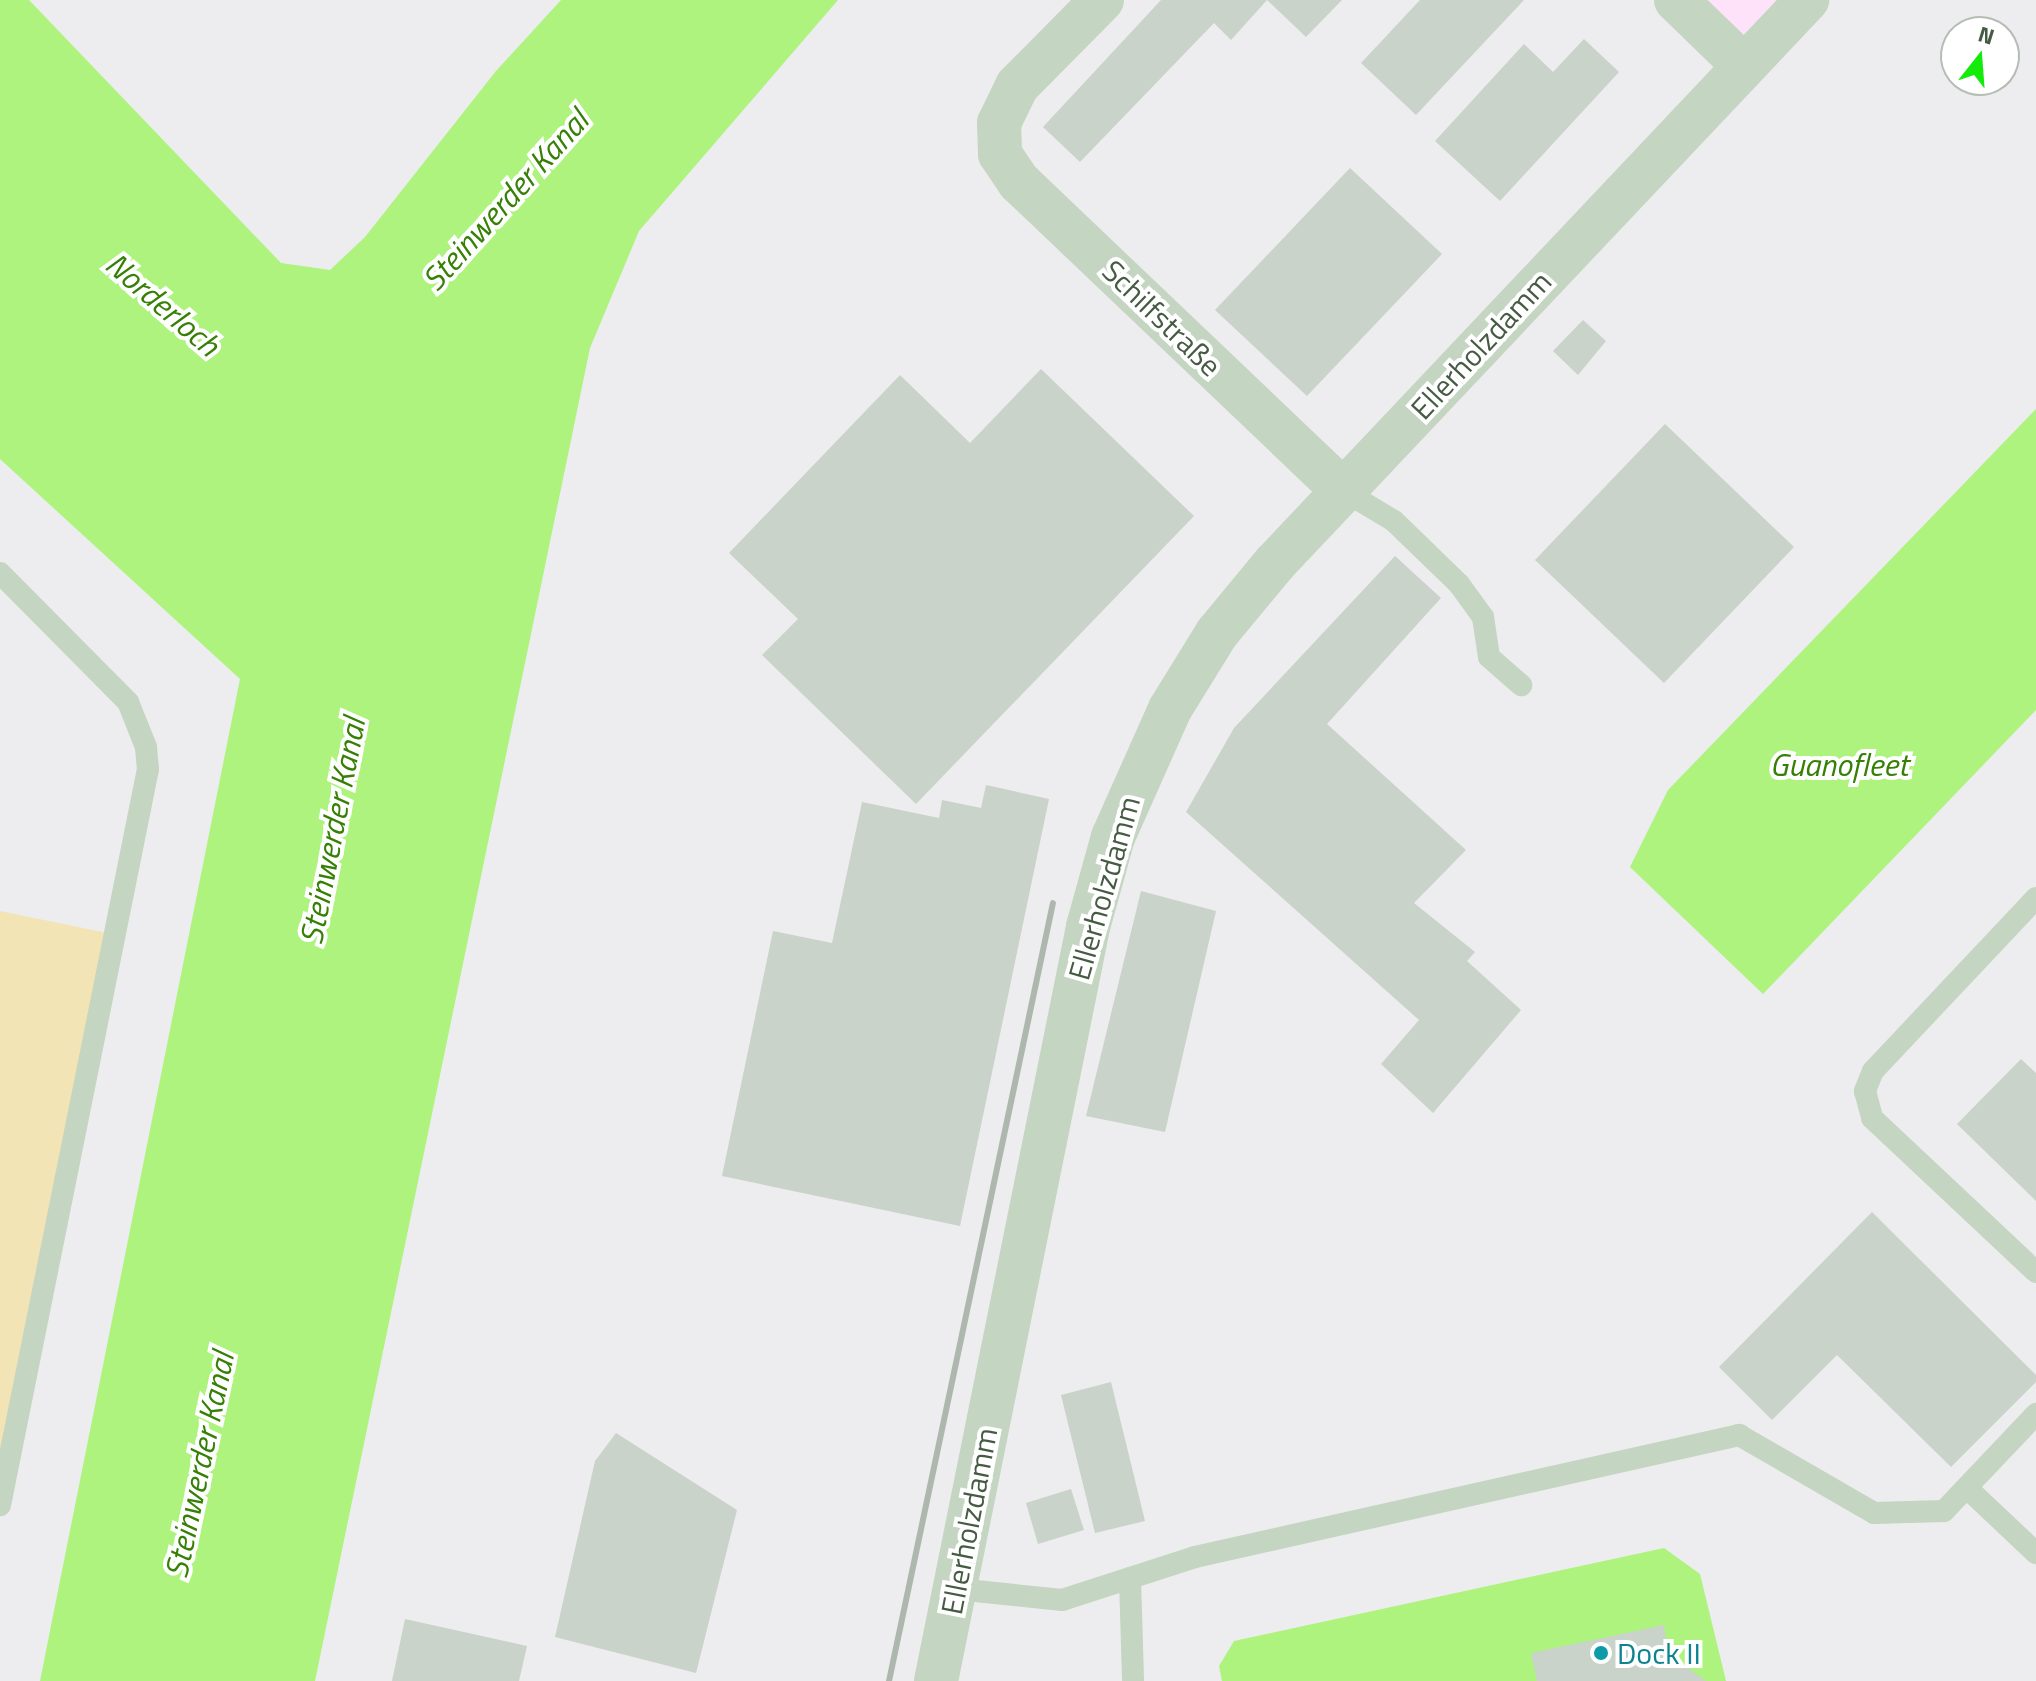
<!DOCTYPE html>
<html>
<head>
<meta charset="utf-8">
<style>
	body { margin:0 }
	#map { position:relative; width:2036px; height:1681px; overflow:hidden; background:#edecef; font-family:"Titillium Web",sans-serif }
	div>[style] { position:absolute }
	.commercial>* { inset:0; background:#fde2fa }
	.green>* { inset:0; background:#f2e4b5 }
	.water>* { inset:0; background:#adf37e }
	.building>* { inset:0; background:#c9d3c9 }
	.service>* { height:22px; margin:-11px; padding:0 11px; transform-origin:11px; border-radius:11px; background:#c4d5c1 }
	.minor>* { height:44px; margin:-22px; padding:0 22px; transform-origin:22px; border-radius:22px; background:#c4d5c1 }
	.rail>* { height:6px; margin:-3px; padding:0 3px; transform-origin:3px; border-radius:3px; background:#aeb7ae }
	.dots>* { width:22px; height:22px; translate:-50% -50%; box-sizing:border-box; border:4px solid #fff; border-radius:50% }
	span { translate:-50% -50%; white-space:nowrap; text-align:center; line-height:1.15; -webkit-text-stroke:8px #fff; paint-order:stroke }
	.street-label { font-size:30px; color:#465b43 }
	.culture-label { font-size:30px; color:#0d838f }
	.left { translate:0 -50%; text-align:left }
	.water-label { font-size:32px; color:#368006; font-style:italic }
	.north { position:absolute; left:1940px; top:16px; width:80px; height:80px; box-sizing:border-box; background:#fff; border:2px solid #b5bdb4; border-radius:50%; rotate:17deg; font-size:22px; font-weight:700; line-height:32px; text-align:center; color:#465b43 }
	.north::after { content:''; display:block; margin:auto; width:28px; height:36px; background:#14eb0a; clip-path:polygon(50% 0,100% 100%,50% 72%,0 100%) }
</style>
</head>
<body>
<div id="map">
	<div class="commercial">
		<i style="clip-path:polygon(1707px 0,1786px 0,1747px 39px)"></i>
	</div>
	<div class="green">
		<i style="clip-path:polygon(0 911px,112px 934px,0 1456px)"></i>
	</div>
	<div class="water">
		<i style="clip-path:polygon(0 0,29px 0,281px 263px,330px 270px,365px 237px,496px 71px,561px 0,838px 0,639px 231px,590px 348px,315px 1681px,40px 1681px,240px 679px,0 459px)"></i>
		<i style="clip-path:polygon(2036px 409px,2036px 710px,1763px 994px,1630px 867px,1668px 790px)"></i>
		<i style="clip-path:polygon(1664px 1548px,1700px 1574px,1726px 1681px,1222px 1681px,1219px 1666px,1234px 1641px)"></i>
	</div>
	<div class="building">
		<i style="clip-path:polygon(1161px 0,1342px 0,1306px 37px,1267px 0,1231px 40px,1214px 23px,1080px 162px,1043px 127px)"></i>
		<i style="clip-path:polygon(1420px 0,1524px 0,1416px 115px,1361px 63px)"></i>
		<i style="clip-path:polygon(1584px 39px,1619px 72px,1500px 201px,1435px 141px,1524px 44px,1553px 72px)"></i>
		<i style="clip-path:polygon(1350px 168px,1442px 254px,1307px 396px,1215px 310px)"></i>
		<i style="clip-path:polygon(1583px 320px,1606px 341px,1578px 375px,1553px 351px)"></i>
		<i style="clip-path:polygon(1041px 369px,1194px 516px,916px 804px,762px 655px,798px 619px,729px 553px,900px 375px,970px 443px)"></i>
		<i style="clip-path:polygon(1665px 424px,1794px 547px,1664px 683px,1535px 560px)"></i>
		<i style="clip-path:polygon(1395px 556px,1441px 598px,1327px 724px,1466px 850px,1414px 903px,1475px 952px,1467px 961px,1521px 1010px,1433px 1113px,1381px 1064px,1419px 1020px,1186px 812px,1234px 728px)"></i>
		<i style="clip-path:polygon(986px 785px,1049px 799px,960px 1226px,722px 1176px,773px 931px,832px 943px,862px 802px,939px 818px,942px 800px,981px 808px)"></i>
		<i style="clip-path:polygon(1141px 891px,1216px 911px,1165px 1132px,1086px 1116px)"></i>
		<i style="clip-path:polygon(2021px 1059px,2036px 1073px,2036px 1201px,1957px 1124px)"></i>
		<i style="clip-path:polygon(1872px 1212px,2036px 1375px,2036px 1382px,1951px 1467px,1837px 1355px,1772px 1420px,1719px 1367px)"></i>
		<i style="clip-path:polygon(1111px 1382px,1145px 1521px,1095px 1533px,1061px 1395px)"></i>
		<i style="clip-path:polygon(616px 1433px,737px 1510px,696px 1673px,555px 1637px,595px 1461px)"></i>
		<i style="clip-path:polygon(1071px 1489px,1084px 1530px,1038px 1544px,1026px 1503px)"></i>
		<i style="clip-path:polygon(405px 1619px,527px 1646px,519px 1681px,392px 1681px)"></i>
		<i style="clip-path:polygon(1664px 1625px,1668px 1653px,1706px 1681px,1537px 1681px,1531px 1653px)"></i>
	</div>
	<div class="service">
		<i style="left:1344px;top:491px;width:58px;rotate:31deg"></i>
		<i style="left:1394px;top:521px;width:91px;rotate:44.1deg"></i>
		<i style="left:1459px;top:584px;width:41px;rotate:54deg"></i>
		<i style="left:1483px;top:617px;width:40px;rotate:81.5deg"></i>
		<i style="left:1489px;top:657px;width:43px;rotate:41.2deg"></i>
		<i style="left:0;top:573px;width:182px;rotate:45.2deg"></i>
		<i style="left:128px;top:702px;width:48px;rotate:68.2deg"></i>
		<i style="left:146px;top:747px;width:22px;rotate:85deg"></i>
		<i style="left:148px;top:769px;width:751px;rotate:101.37deg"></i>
		<i style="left:2036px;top:898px;width:238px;rotate:133.3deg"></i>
		<i style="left:1873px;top:1071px;width:22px;rotate:112deg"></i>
		<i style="left:1865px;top:1091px;width:28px;rotate:75deg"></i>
		<i style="left:1872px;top:1118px;width:225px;rotate:43.2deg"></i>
		<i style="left:1967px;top:1488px;width:95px;rotate:43.3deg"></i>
		<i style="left:1130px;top:1578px;width:103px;rotate:88.3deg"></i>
		<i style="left:956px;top:1589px;width:107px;rotate:5.9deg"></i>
		<i style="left:1062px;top:1600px;width:140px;rotate:-17.9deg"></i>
		<i style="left:1195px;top:1557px;width:558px;rotate:-12.64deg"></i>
		<i style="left:1739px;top:1435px;width:156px;rotate:30deg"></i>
		<i style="left:1874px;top:1513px;width:70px;rotate:-1.6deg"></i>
		<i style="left:1944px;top:1511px;width:134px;rotate:-46.5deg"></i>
	</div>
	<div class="minor">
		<i style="left:1102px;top:0;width:121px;rotate:134.7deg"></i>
		<i style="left:1017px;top:86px;width:41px;rotate:115.9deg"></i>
		<i style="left:999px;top:123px;width:31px;rotate:88deg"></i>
		<i style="left:1000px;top:154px;width:34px;rotate:56deg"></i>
		<i style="left:1019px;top:182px;width:448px;rotate:43.6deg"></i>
		<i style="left:1676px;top:0;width:95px;rotate:44.1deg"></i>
		<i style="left:936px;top:1681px;width:769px;rotate:-78.6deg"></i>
		<i style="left:1088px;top:927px;width:93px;rotate:-74.5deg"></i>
		<i style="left:1113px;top:837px;width:140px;rotate:-66deg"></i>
		<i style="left:1170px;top:709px;width:89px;rotate:-58.3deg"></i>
		<i style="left:1217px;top:633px;width:91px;rotate:-50.4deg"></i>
		<i style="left:1275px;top:563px;width:775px;rotate:-46.62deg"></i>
	</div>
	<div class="rail">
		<i style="left:889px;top:1681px;width:795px;rotate:-78.1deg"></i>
	</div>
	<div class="dots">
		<i style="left:1601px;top:1653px;background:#0f9aa8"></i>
	</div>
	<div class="street-label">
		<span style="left:1162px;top:318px;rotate:44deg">Schilfstraße</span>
		<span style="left:1481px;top:345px;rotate:-47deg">Ellerholzdamm</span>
		<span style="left:1104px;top:888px;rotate:-74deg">Ellerholzdamm</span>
		<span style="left:969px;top:1521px;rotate:-79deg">Ellerholzdamm</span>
	</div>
	<div class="culture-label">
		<span class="left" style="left:1617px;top:1653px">Dock II</span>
	</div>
	<div class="water-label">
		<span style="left:505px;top:200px;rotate:-48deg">Steinwerder Kanal</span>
		<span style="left:163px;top:304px;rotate:41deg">Norderloch</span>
		<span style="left:1839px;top:764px">Guanofleet</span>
		<span style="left:332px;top:831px;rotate:-79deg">Steinwerder Kanal</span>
		<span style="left:199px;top:1465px;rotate:-78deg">Steinwerder Kanal</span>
	</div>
	<div class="north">N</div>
</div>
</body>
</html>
